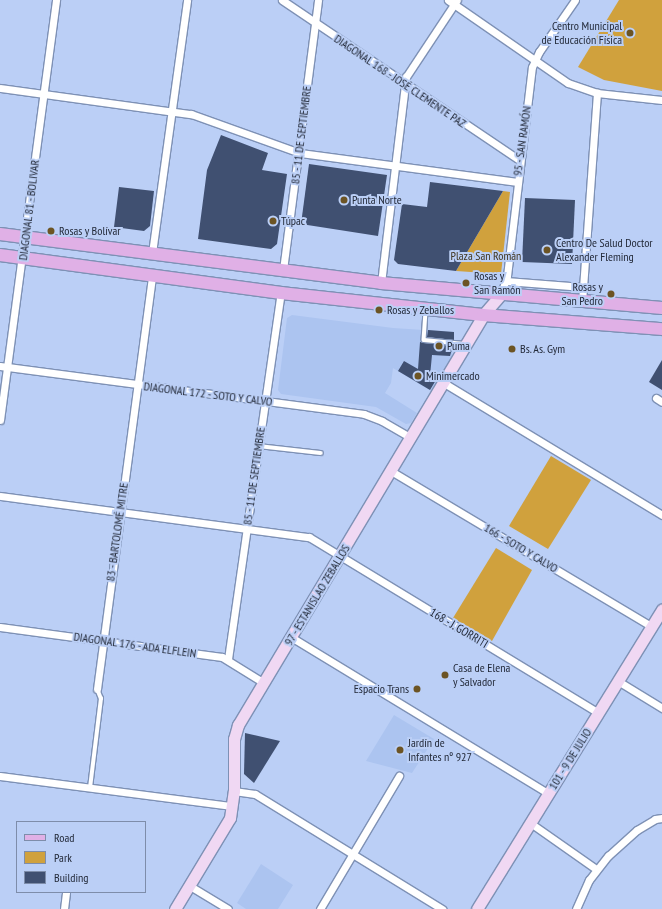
<!DOCTYPE html>
<html>
<head>
<meta charset="utf-8">
<style>
	body { margin:0 }
	#map { position:relative; width:662px; height:909px; overflow:hidden; background:#bbcff6; font-family:"PT Sans Narrow",sans-serif }
	div>[style] { position:absolute }
	.built>* { inset:0; background:#acc4f0 }
	.green>* { inset:0; background:#d0a13d }
	.building>* { inset:0; background:#405071 }
	.roads { filter:drop-shadow(1px 0 #7e91b5) drop-shadow(-1px 0 #7e91b5) drop-shadow(0 1px #7e91b5) drop-shadow(0 -1px #7e91b5) }
	.lane>* { height:3.5px; margin:-1.75px; padding:0 1.75px; transform-origin:1.75px; border-radius:1.75px; background:#fff }
	.street>* { height:7px; margin:-3.5px; padding:0 3.5px; transform-origin:3.5px; border-radius:3.5px; background:#fff }
	.secondary>* { height:11px; margin:-5.5px; padding:0 5.5px; transform-origin:5.5px; border-radius:5.5px; background:#f0d8f3 }
	.primary>* { height:12px; margin:-6px; padding:0 6px; transform-origin:6px; border-radius:6px; background:#e0b0e6 }
	.dots>* { width:11px; height:11px; translate:-50% -50%; box-sizing:border-box; border:2px solid #bbcff6; border-radius:50% }
	span { translate:-50% -50%; white-space:nowrap; text-align:center; line-height:1.15; -webkit-text-stroke:4px #bbcff6; paint-order:stroke }
	.poi-label { font-size:12px; color:#232a39 }
	.right { translate:-100% -50%; text-align:right }
	.left { translate:0 -50%; text-align:left }
	.street-label { font-size:12px; color:#232a39 }
	.park-label { font-size:12px; color:#41361f }
	.legend { position:absolute; left:16px; top:821px; width:130px; height:72px; box-sizing:border-box; background:#bbcff6; border:1px solid #7e8daa; margin:0; padding:5px 7px; list-style:none; font-size:12px; color:#232a39 }
	.legend li { display:flex; align-items:center; gap:8px; height:20px }
	.legend b { width:20px; border:1px solid #7e8daa }
</style>
</head>
<body>
<div id="map">
	<div class="built">
		<i style="clip-path:polygon(292px 315px,393px 328px,454px 332px,452px 356px,431px 391px,393px 368px,391px 383px,385px 393px,417px 413px,411px 423px,406px 424px,376px 407px,281px 394px,278px 390px,287px 318px)"></i>
		<i style="clip-path:polygon(394px 715px,434px 739px,412px 773px,366px 761px)"></i>
		<i style="clip-path:polygon(261px 864px,293px 885px,278px 909px,246px 909px,237px 903px)"></i>
	</div>
	<div class="green">
		<i style="clip-path:polygon(619px 0,662px 0,662px 91px,604px 80px,578px 67px)"></i>
		<i style="clip-path:polygon(503px 191px,510px 192px,501px 274px,456px 271px)"></i>
		<i style="clip-path:polygon(551px 456px,591px 480px,548px 549px,509px 526px)"></i>
		<i style="clip-path:polygon(496px 548px,532px 570px,492px 641px,453px 618px)"></i>
	</div>
	<div class="building">
		<i style="clip-path:polygon(221px 135px,268px 153px,262px 170px,287px 174px,277px 244px,271px 249px,198px 239px,207px 170px)"></i>
		<i style="clip-path:polygon(309px 164px,387px 175px,378px 236px,301px 224px)"></i>
		<i style="clip-path:polygon(430px 182px,503px 191px,456px 271px,398px 264px,394px 260px,402px 204px,427px 207px)"></i>
		<i style="clip-path:polygon(119px 187px,154px 191px,150px 226px,144px 231px,114px 227px)"></i>
		<i style="clip-path:polygon(525px 198px,575px 200px,572px 264px,522px 262px)"></i>
		<i style="clip-path:polygon(428px 330px,454px 332px,454px 340px,427px 337px)"></i>
		<i style="clip-path:polygon(420px 342px,453px 346px,450px 356px,432px 355px,430px 376px,436px 380px,430px 390px,398px 371px,404px 361px,418px 369px)"></i>
		<i style="clip-path:polygon(662px 360px,662px 390px,649px 382px)"></i>
		<i style="clip-path:polygon(245px 733px,280px 741px,254px 783px,244px 774px)"></i>
	</div>
	<div class="roads">
		<div class="lane">
			<i style="left:426px;top:312px;width:28px;rotate:94deg"></i>
			<i style="left:424px;top:340px;width:40px;rotate:5.7deg"></i>
			<i style="left:258px;top:446px;width:63px;rotate:6.3deg"></i>
			<i style="left:90px;top:788px;width:90px;rotate:-83deg"></i>
			<i style="left:101px;top:699px;width:11px;rotate:-112deg"></i>
		</div>
		<div class="street">
			<i style="left:282px;top:0;width:286px;rotate:34deg"></i>
			<i style="left:448px;top:0;width:146px;rotate:34.7deg"></i>
			<i style="left:568px;top:83px;width:31px;rotate:19deg"></i>
			<i style="left:597px;top:93px;width:65px;rotate:6.1deg"></i>
			<i style="left:0;top:88px;width:193px;rotate:7.8deg"></i>
			<i style="left:191px;top:114px;width:116px;rotate:19.7deg"></i>
			<i style="left:300px;top:153px;width:218px;rotate:7.6deg"></i>
			<i style="left:152px;top:253px;width:255px;rotate:-82.1deg"></i>
			<i style="left:283px;top:270px;width:272px;rotate:-82.6deg"></i>
			<i style="left:506px;top:281px;width:77px;rotate:4.5deg"></i>
			<i style="left:381px;top:283px;width:208px;rotate:-83.1deg"></i>
			<i style="left:406px;top:77px;width:92px;rotate:-56.5deg"></i>
			<i style="left:501px;top:294px;width:19px;rotate:-72deg"></i>
			<i style="left:507px;top:276px;width:210px;rotate:-83.2deg"></i>
			<i style="left:532px;top:67px;width:17px;rotate:-65deg"></i>
			<i style="left:539px;top:52px;width:63px;rotate:-55.3deg"></i>
			<i style="left:582px;top:302px;width:210px;rotate:-85.9deg"></i>
			<i style="left:0;top:366px;width:367px;rotate:7.5deg"></i>
			<i style="left:364px;top:414px;width:19px;rotate:21deg"></i>
			<i style="left:382px;top:421px;width:34px;rotate:30deg"></i>
			<i style="left:444px;top:383px;width:255px;rotate:31.2deg"></i>
			<i style="left:656px;top:398px;width:7px;rotate:34deg"></i>
			<i style="left:0;top:420px;width:424px;rotate:-82.4deg"></i>
			<i style="left:391px;top:471px;width:303px;rotate:30.8deg"></i>
			<i style="left:0;top:496px;width:312px;rotate:7.6deg"></i>
			<i style="left:309px;top:537px;width:338px;rotate:31.3deg"></i>
			<i style="left:0;top:627px;width:224px;rotate:7.7deg"></i>
			<i style="left:222px;top:657px;width:49px;rotate:31.8deg"></i>
			<i style="left:291px;top:637px;width:301px;rotate:31.3deg"></i>
			<i style="left:228px;top:659px;width:370px;rotate:-81.8deg"></i>
			<i style="left:618px;top:681px;width:52px;rotate:31.5deg"></i>
			<i style="left:97px;top:689px;width:416px;rotate:-82.4deg"></i>
			<i style="left:0;top:776px;width:234px;rotate:7.4deg"></i>
			<i style="left:234px;top:791px;width:21px;rotate:8deg"></i>
			<i style="left:255px;top:794px;width:220px;rotate:31.6deg"></i>
			<i style="left:529px;top:822px;width:82px;rotate:35deg"></i>
			<i style="left:190px;top:886px;width:44px;rotate:31.2deg"></i>
			<i style="left:64px;top:909px;width:17px;rotate:-83deg"></i>
			<i style="left:320px;top:909px;width:155px;rotate:-59.3deg"></i>
			<i style="left:576px;top:909px;width:32px;rotate:-66deg"></i>
			<i style="left:589px;top:880px;width:31px;rotate:-52deg"></i>
			<i style="left:608px;top:856px;width:39px;rotate:-42deg"></i>
			<i style="left:637px;top:830px;width:21px;rotate:-31deg"></i>
			<i style="left:655px;top:819px;width:7px;rotate:-8deg"></i>
		</div>
		<div class="secondary">
			<i style="left:175px;top:909px;width:106px;rotate:-58.9deg"></i>
			<i style="left:230px;top:818px;width:27px;rotate:-82deg"></i>
			<i style="left:234px;top:791px;width:52px;rotate:-90deg"></i>
			<i style="left:234px;top:739px;width:15px;rotate:-74deg"></i>
			<i style="left:238px;top:725px;width:478px;rotate:-59.1deg"></i>
			<i style="left:483px;top:315px;width:28px;rotate:-49deg"></i>
			<i style="left:477px;top:909px;width:352px;rotate:-58.3deg"></i>
		</div>
		<div class="primary">
			<i style="left:0;top:234px;width:384px;rotate:7.3deg"></i>
			<i style="left:381px;top:283px;width:282px;rotate:5.1deg"></i>
			<i style="left:0;top:255px;width:284px;rotate:7.7deg"></i>
			<i style="left:281px;top:293px;width:203px;rotate:6.2deg"></i>
			<i style="left:483px;top:315px;width:180px;rotate:4.5deg"></i>
		</div>
	</div>
	<div class="dots">
		<i style="left:630px;top:33px;background:#6c5424"></i>
		<i style="left:344px;top:200px;background:#6c5424"></i>
		<i style="left:273px;top:221px;background:#6c5424"></i>
		<i style="left:51px;top:231px;background:#6c5424"></i>
		<i style="left:547px;top:250px;background:#6c5424"></i>
		<i style="left:466px;top:283px;background:#6c5424"></i>
		<i style="left:611px;top:294px;background:#6c5424"></i>
		<i style="left:379px;top:310px;background:#6c5424"></i>
		<i style="left:439px;top:346px;background:#6c5424"></i>
		<i style="left:512px;top:349px;background:#6c5424"></i>
		<i style="left:418px;top:376px;background:#6c5424"></i>
		<i style="left:445px;top:675px;background:#6c5424"></i>
		<i style="left:417px;top:689px;background:#6c5424"></i>
		<i style="left:400px;top:750px;background:#6c5424"></i>
	</div>
	<div class="poi-label">
		<span class="right" style="left:622px;top:33px">Centro Municipal<br>de Educación Física</span>
		<span class="left" style="left:352px;top:200px">Punta Norte</span>
		<span class="left" style="left:281px;top:221px">Túpac</span>
		<span class="left" style="left:59px;top:231px">Rosas y Bolívar</span>
		<span class="left" style="left:556px;top:250px">Centro De Salud Doctor<br>Alexander Fleming</span>
		<span class="left" style="left:474px;top:283px">Rosas y<br>San Ramón</span>
		<span class="right" style="left:603px;top:294px">Rosas y<br>San Pedro</span>
		<span class="left" style="left:387px;top:310px">Rosas y Zeballos</span>
		<span class="left" style="left:447px;top:346px">Puma</span>
		<span class="left" style="left:520px;top:349px">Bs. As. Gym</span>
		<span class="left" style="left:426px;top:376px">Minimercado</span>
		<span class="left" style="left:453px;top:675px">Casa de Elena<br>y Salvador</span>
		<span class="right" style="left:409px;top:689px">Espacio Trans</span>
		<span class="left" style="left:408px;top:750px">Jardín de<br>Infantes nº 927</span>
	</div>
	<div class="street-label">
		<span style="left:400px;top:81px;rotate:34deg">DIAGONAL 168 - JOSÉ CLEMENTE PAZ</span>
		<span style="left:301px;top:135px;rotate:-83deg">85 - 11 DE SEPTIEMBRE</span>
		<span style="left:522px;top:141px;rotate:-82deg">95 - SAN RAMÓN</span>
		<span style="left:29px;top:210px;rotate:-83deg">DIAGONAL 81 - BOLIVAR</span>
		<span style="left:208px;top:394px;rotate:7deg">DIAGONAL 172 - SOTO Y CALVO</span>
		<span style="left:254px;top:476px;rotate:-82deg">85 - 11 DE SEPTIEMBRE</span>
		<span style="left:117px;top:532px;rotate:-82deg">83 - BARTOLOMÉ MITRE</span>
		<span style="left:521px;top:548px;rotate:31deg">166 - SOTO Y CALVO</span>
		<span style="left:317px;top:595px;rotate:-59deg">97 - ESTANISLAO ZEBALLOS</span>
		<span style="left:459px;top:628px;rotate:31deg">168 - J. GORRITI</span>
		<span style="left:135px;top:645px;rotate:8deg">DIAGONAL 176 - ADA ELFLEIN</span>
		<span style="left:570px;top:759px;rotate:-58deg">101 - 9 DE JULIO</span>
	</div>
	<div class="park-label">
		<span style="left:486px;top:256px">Plaza San Román</span>
	</div>
	<ul class="legend">
	<li><b style="height:5px;background:#e0b0e6"></b>Road</li>
	<li><b style="height:11px;background:#d0a13d"></b>Park</li>
	<li><b style="height:11px;background:#405071"></b>Building</li>
	</ul>
</div>
</body>
</html>
